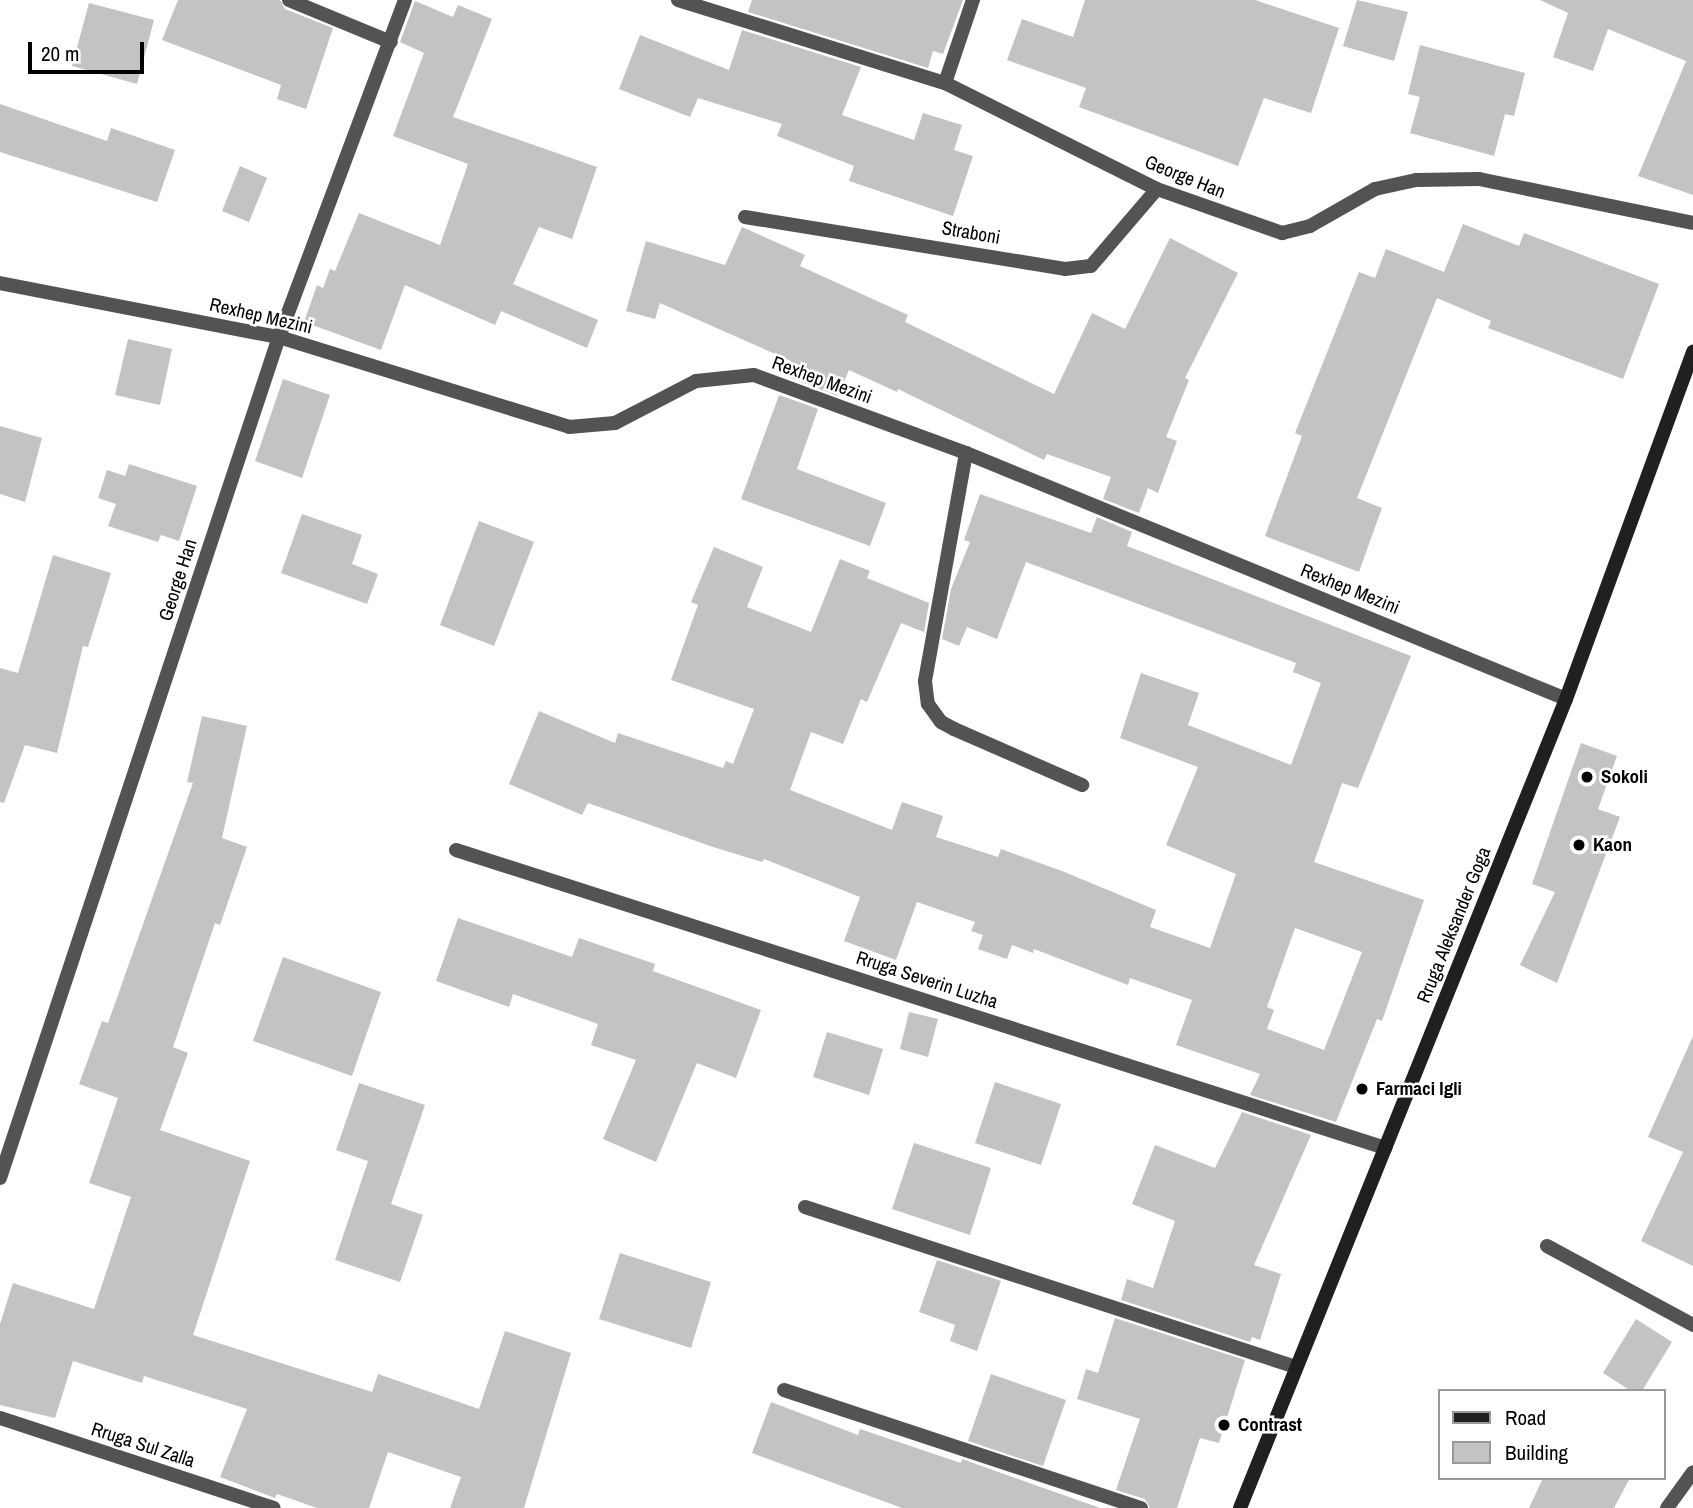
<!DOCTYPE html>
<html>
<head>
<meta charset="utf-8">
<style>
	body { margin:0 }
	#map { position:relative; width:1693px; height:1508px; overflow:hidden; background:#fff; font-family:"Archivo Narrow",sans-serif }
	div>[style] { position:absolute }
	.building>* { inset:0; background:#c3c3c3 }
	.street>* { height:14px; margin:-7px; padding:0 7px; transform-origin:7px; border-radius:7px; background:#535353 }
	.secondary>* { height:14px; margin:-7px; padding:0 7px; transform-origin:7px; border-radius:7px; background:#202020 }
	.dots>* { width:19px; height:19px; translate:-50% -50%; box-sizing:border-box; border:4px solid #fff; border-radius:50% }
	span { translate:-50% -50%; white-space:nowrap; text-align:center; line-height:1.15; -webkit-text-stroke:5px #fff; paint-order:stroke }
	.street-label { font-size:19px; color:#000 }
	.poi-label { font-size:19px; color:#000; font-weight:700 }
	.left { translate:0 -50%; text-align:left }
	.legend { position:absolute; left:1438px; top:1389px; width:228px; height:91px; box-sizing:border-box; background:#fff; border:2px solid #999; margin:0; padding:9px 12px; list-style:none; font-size:21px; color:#000 }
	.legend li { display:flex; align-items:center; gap:14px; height:35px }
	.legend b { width:35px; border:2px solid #999 }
	.scale { position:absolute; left:28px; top:42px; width:116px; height:32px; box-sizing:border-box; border:4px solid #000; border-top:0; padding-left:9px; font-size:21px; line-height:24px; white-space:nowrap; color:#000; -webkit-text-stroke:5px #fff; paint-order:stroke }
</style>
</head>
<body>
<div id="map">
	<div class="building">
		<i style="clip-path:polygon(178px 0,280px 0,285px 9px,333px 28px,306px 109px,277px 99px,281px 85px,162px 40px)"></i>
		<i style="clip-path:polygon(752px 0,963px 0,943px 54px,933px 51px,928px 68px,748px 12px)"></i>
		<i style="clip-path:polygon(1085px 0,1255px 0,1339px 28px,1311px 113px,1264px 98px,1238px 166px,1079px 107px,1086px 88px,1007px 60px,1022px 19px,1073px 37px)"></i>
		<i style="clip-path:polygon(1357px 0,1408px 12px,1394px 61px,1343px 46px)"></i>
		<i style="clip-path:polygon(1540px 0,1693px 0,1693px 195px,1638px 176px,1686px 61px,1608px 29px,1593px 71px,1553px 57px,1568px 13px)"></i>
		<i style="clip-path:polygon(415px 1px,453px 17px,458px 5px,492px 19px,453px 117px,597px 167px,572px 239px,539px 227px,513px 284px,598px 320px,587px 348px,501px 311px,495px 325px,405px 285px,381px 350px,304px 322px,317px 285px,323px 288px,330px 269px,335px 271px,359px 213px,440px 245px,468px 164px,393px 136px,424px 53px,400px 42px)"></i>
		<i style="clip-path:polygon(89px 3px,154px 20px,137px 84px,72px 66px)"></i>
		<i style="clip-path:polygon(742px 30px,861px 67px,842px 115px,914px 140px,923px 113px,962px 125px,954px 150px,973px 156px,953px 216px,849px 181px,854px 166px,777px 136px,782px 124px,698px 98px,690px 117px,619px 89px,640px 35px,729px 70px)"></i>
		<i style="clip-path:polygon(1420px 45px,1525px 73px,1514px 116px,1505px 114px,1494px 156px,1410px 133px,1420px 97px,1408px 94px)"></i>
		<i style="clip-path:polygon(0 104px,107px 141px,111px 128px,175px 150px,157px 202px,0 152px)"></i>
		<i style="clip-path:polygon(240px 166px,267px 178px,249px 222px,222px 211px)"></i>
		<i style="clip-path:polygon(1463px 224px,1519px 246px,1524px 233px,1659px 284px,1623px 379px,1488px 328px,1491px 321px,1437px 298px,1357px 498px,1382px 508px,1359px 572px,1265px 536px,1302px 436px,1295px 433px,1359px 272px,1375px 278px,1386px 249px,1444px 272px)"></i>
		<i style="clip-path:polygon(742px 227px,805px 255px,800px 266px,908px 315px,905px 322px,1054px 394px,1092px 313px,1125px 329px,1170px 238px,1238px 273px,1185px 378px,1189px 380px,1166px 437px,1177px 441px,1158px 493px,1148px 488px,1139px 513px,1103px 499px,1111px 477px,1047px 454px,1044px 460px,898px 389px,897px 392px,849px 370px,838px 396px,786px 376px,791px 361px,660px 303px,655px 319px,626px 311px,646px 241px,725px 265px)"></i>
		<i style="clip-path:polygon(128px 339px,172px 349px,160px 405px,115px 395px)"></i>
		<i style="clip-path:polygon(283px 379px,330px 395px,302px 478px,255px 461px)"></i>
		<i style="clip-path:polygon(779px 395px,818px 409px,797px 469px,886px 503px,870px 546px,741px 499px)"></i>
		<i style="clip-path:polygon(0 426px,42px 438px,25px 502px,0 494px)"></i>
		<i style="clip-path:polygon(129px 464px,197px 486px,179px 541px,161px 535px,158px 542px,108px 526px,116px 504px,98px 498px,107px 470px,125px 476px)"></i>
		<i style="clip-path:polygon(evenodd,980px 494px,1091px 533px,1097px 517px,1132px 532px,1127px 546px,1411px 656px,1358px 788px,1342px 783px,1314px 862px,1424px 900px,1382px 1021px,1377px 1019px,1336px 1122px,1250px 1095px,1260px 1074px,1176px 1045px,1192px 1000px,1130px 978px,1128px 985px,1034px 949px,1033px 953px,1012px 945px,1007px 959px,978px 949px,983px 935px,971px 931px,975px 922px,917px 902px,896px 960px,844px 941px,860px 897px,764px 859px,762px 862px,713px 847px,588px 803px,582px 815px,509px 784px,539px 711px,615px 743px,618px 733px,723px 768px,726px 761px,733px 764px,754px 709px,671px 680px,698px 605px,691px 602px,714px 547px,763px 567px,747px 607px,811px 632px,840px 559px,870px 571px,867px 578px,929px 603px,924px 632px,901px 623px,867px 702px,861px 699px,843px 744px,811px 732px,790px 790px,892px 830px,902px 802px,943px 816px,936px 837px,998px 857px,1001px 849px,1062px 871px,1156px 910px,1150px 927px,1210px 948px,1236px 874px,1166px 845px,1198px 767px,1120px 738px,1141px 673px,1199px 693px,1188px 725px,1291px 765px,1321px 683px,1293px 672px,1296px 663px,1026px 562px,997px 639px,967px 627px,959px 646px,942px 639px,951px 589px,970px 542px,964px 540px,980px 494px,1295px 928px,1362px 952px,1324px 1050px,1267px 1029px,1274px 1010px,1267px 1007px,1295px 928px)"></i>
		<i style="clip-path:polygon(302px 514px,362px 535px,352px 564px,378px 574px,367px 604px,281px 573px)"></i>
		<i style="clip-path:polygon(479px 521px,534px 542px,494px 646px,440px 625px)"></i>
		<i style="clip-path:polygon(53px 555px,111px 573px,88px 647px,83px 646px,57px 753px,25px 745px,4px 803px,0 802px,0 668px,18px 673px)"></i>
		<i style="clip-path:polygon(202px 716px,247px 726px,222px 838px,247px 847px,220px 925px,215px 923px,173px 1047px,188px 1053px,160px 1130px,250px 1161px,193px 1335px,372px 1392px,378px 1374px,479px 1409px,505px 1331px,571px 1353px,524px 1508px,450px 1508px,461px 1477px,388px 1452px,369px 1508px,317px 1508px,277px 1494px,275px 1498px,220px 1477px,247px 1409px,144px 1376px,142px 1383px,73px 1361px,55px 1418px,0 1405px,0 1324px,13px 1283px,94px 1309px,131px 1197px,89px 1183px,118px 1098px,79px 1084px,102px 1021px,108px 1023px,193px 783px,187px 782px)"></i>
		<i style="clip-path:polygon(1581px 743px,1617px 756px,1598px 809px,1620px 817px,1557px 983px,1520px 965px,1555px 892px,1532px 884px)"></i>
		<i style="clip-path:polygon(458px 918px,572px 957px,579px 938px,655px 964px,653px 971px,761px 1010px,736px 1078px,697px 1063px,656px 1162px,603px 1139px,636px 1060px,591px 1045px,598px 1024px,513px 994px,509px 1007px,436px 981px)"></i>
		<i style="clip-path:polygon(283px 957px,381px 992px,352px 1076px,253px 1041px)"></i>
		<i style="clip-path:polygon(909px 1012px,938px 1019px,928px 1057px,900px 1049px)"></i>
		<i style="clip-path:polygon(827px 1032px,883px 1049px,869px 1095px,813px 1077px)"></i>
		<i style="clip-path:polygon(1693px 1036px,1693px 1266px,1641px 1241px,1683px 1152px,1648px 1137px)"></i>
		<i style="clip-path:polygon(995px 1082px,1061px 1104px,1041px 1165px,975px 1143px)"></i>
		<i style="clip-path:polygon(359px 1083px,425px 1105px,391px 1204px,423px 1215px,400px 1282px,335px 1260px,368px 1161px,336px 1150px)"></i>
		<i style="clip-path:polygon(1242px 1112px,1311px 1135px,1254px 1265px,1281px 1274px,1260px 1340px,1252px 1337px,1250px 1342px,1121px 1300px,1127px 1279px,1153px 1288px,1175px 1221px,1132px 1204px,1155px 1145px,1215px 1168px)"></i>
		<i style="clip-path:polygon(914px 1143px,991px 1168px,970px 1235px,892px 1209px)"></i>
		<i style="clip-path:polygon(620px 1253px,711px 1282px,691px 1348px,599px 1319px)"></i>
		<i style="clip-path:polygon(937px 1260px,1001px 1281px,977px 1351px,950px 1341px,955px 1325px,919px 1312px)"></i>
		<i style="clip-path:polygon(1115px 1318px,1245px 1360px,1219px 1443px,1200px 1438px,1177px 1508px,1150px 1508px,1145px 1499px,1116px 1490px,1140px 1419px,1077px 1399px,1086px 1369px,1098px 1373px)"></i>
		<i style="clip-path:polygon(1636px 1319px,1672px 1342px,1642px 1391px,1631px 1391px,1603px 1373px)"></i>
		<i style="clip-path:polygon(991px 1374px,1066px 1400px,1043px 1466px,968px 1441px)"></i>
		<i style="clip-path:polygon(771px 1402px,858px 1435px,860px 1429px,961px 1463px,962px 1459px,1100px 1508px,902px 1508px,752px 1453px)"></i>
		<i style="clip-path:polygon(1543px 1478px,1630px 1478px,1614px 1508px,1529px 1508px)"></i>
	</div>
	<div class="street">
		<i style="left:289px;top:0;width:110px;rotate:22.4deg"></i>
		<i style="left:678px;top:0;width:280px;rotate:17.3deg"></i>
		<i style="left:945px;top:83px;width:237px;rotate:26.6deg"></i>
		<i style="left:1157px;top:189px;width:133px;rotate:19.4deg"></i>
		<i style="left:1282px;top:233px;width:29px;rotate:-14deg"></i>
		<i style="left:1310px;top:226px;width:75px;rotate:-29.6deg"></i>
		<i style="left:1375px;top:189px;width:42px;rotate:-12.4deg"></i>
		<i style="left:1416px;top:180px;width:63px;rotate:-0.9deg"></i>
		<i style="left:1479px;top:179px;width:218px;rotate:11.6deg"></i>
		<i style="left:945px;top:83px;width:88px;rotate:-71.4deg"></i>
		<i style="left:745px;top:217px;width:324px;rotate:9.2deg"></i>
		<i style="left:1065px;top:269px;width:26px;rotate:-7deg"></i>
		<i style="left:1091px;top:266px;width:101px;rotate:-49.4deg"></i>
		<i style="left:0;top:283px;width:284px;rotate:11deg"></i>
		<i style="left:279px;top:337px;width:304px;rotate:17.2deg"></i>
		<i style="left:569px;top:427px;width:46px;rotate:-5deg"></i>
		<i style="left:615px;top:423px;width:91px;rotate:-27.4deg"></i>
		<i style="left:696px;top:381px;width:58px;rotate:-5.9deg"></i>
		<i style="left:754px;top:375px;width:226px;rotate:20.2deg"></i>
		<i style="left:966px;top:453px;width:648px;rotate:22.29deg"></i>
		<i style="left:966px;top:453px;width:232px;rotate:100.2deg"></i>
		<i style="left:925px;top:681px;width:23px;rotate:83deg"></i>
		<i style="left:928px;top:704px;width:22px;rotate:54deg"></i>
		<i style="left:941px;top:722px;width:15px;rotate:28deg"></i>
		<i style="left:954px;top:729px;width:140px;rotate:23.6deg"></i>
		<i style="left:456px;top:850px;width:976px;rotate:17.78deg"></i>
		<i style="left:0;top:1178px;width:886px;rotate:-71.65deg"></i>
		<i style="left:279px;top:337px;width:360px;rotate:-69.5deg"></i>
		<i style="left:805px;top:1207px;width:516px;rotate:18.05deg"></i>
		<i style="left:1547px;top:1246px;width:166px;rotate:28.4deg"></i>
		<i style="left:784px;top:1390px;width:376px;rotate:18.3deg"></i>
		<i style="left:0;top:1418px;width:288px;rotate:18.2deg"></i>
		<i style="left:1667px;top:1508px;width:44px;rotate:-54.2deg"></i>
	</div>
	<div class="secondary">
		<i style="left:1240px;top:1508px;width:872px;rotate:-68.05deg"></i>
		<i style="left:1566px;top:699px;width:370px;rotate:-69.9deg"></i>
	</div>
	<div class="dots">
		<i style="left:1587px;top:777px;background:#000"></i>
		<i style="left:1579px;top:845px;background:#000"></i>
		<i style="left:1362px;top:1089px;background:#000"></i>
		<i style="left:1224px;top:1425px;background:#000"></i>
	</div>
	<div class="street-label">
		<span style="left:1185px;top:177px;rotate:22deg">George Han</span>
		<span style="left:971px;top:233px;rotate:10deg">Straboni</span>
		<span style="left:261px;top:316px;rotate:13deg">Rexhep Mezini</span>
		<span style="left:822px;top:380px;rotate:20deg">Rexhep Mezini</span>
		<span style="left:178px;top:580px;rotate:-72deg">George Han</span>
		<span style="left:1350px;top:589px;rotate:22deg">Rexhep Mezini</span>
		<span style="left:1454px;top:925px;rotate:-68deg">Rruga Aleksander Goga</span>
		<span style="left:927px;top:980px;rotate:18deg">Rruga Severin Luzha</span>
		<span style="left:143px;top:1445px;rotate:18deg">Rruga Sul Zalla</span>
	</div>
	<div class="poi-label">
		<span class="left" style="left:1601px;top:777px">Sokoli</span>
		<span class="left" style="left:1593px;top:845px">Kaon</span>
		<span class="left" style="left:1376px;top:1089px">Farmaci Igli</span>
		<span class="left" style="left:1238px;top:1425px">Contrast</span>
	</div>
	<ul class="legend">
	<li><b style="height:9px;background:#202020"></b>Road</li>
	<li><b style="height:19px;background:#c3c3c3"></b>Building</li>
	</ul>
	<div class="scale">20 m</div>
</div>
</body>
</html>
